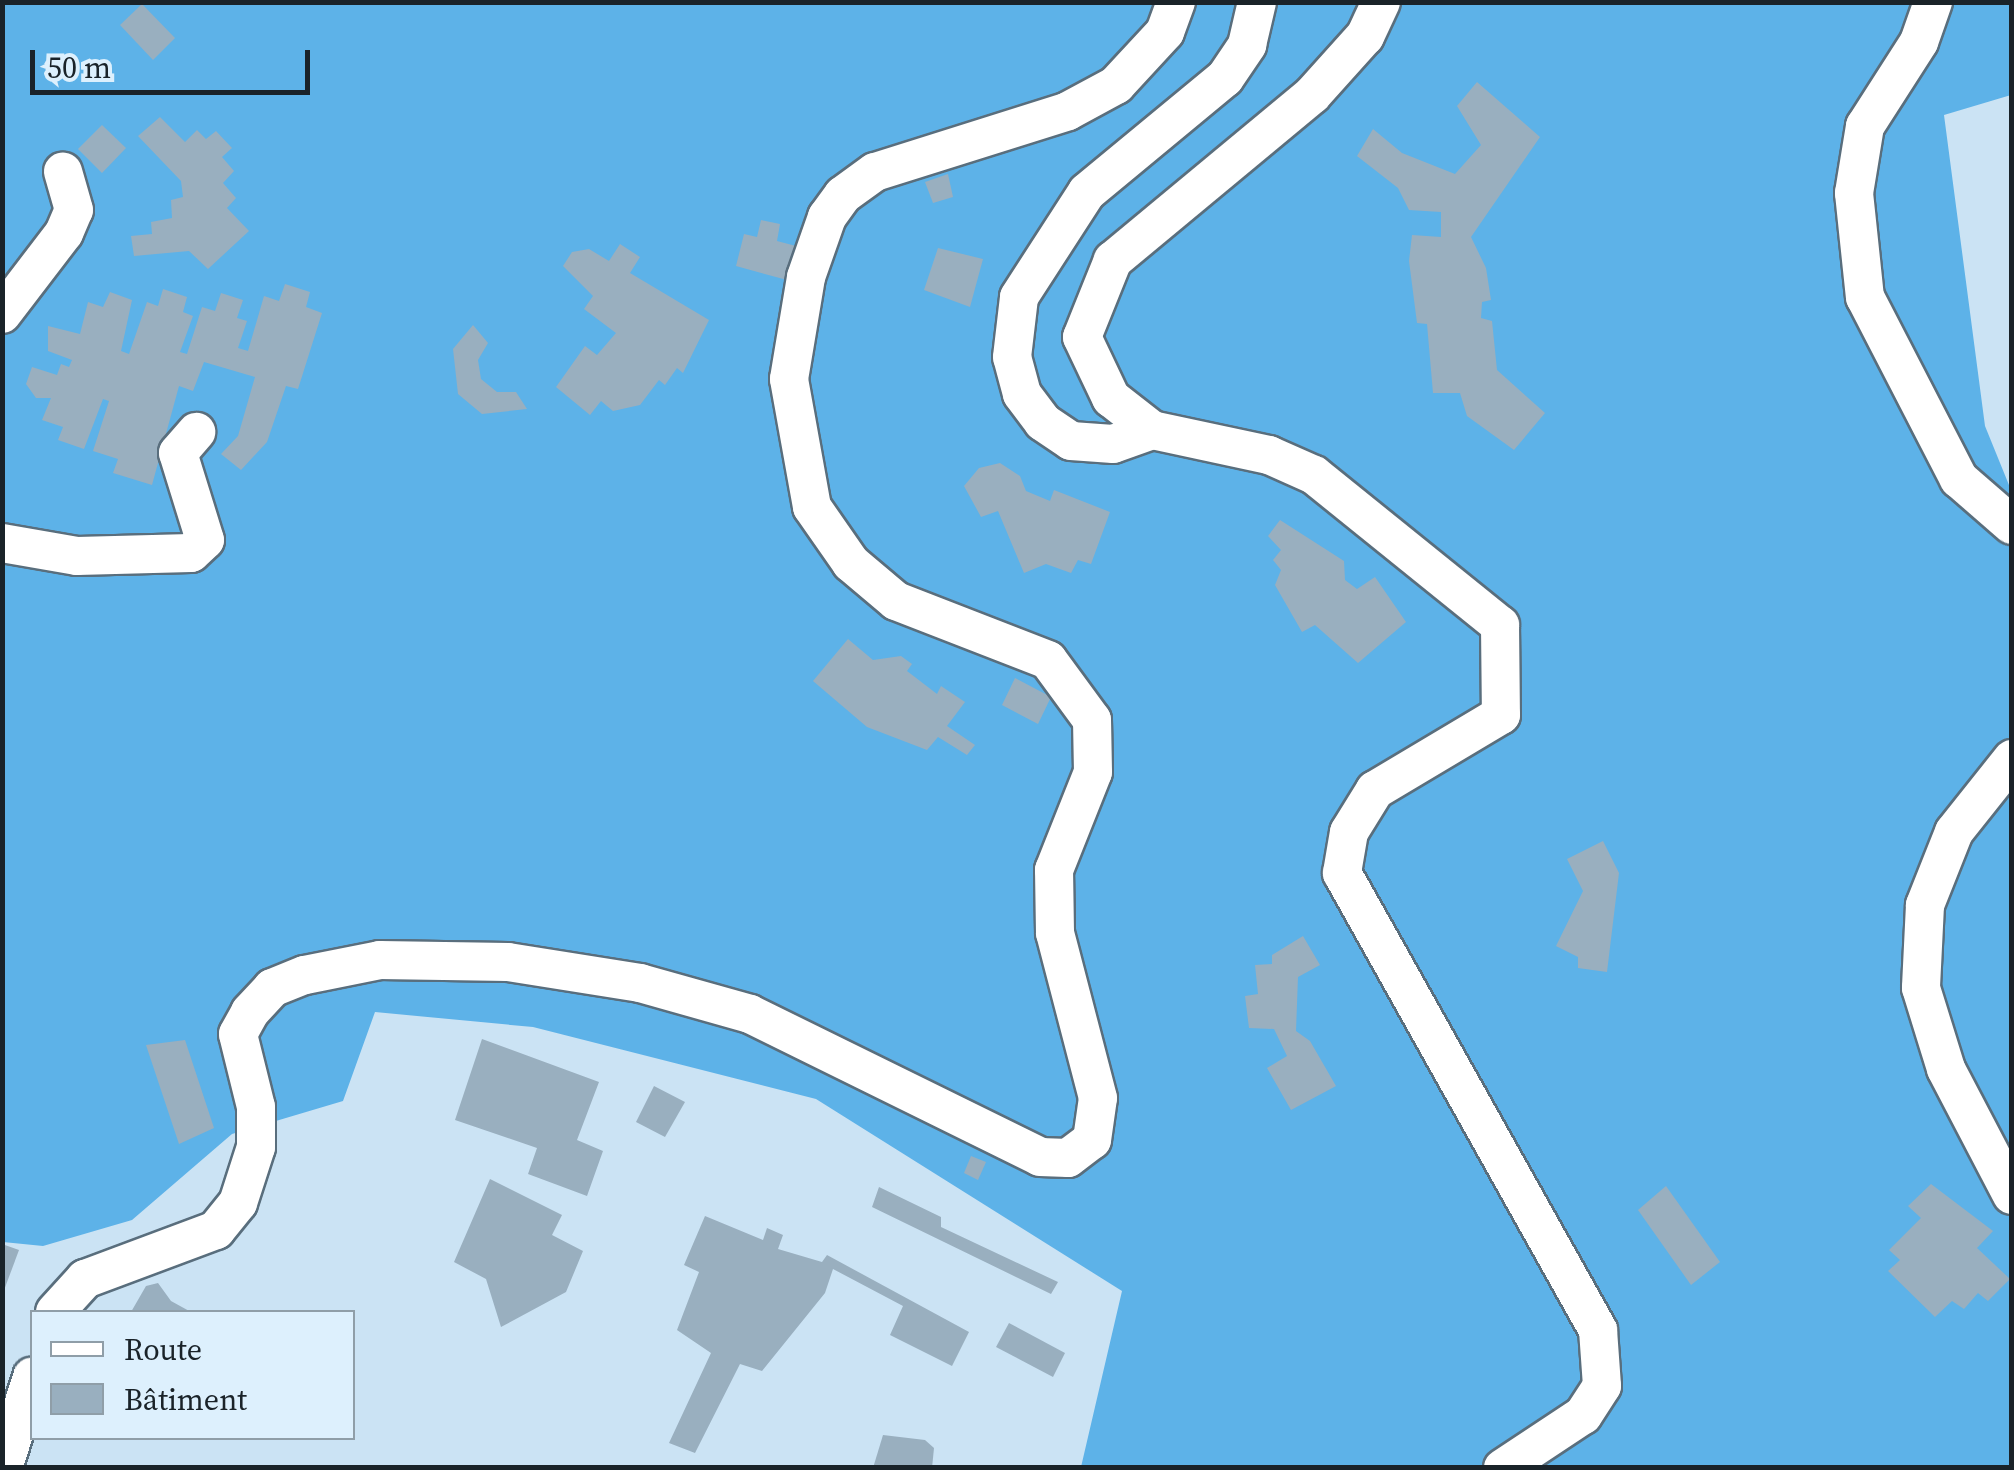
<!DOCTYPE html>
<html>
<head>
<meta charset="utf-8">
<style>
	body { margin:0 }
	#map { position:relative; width:2014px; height:1470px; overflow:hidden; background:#cbe3f4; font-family:"Source Serif 4",serif }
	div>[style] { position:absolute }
	.forest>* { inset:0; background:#5db2e8 }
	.building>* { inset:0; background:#99afbf }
	.roads { filter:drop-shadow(2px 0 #596e7d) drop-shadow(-2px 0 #596e7d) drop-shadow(0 2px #596e7d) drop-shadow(0 -2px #596e7d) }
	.minor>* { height:38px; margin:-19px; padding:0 19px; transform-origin:19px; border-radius:19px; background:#fff }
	span { translate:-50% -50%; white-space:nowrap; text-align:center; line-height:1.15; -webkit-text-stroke:8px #ddf0fd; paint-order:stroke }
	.frame { position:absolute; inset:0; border:5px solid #1a2329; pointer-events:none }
	.legend { position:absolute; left:30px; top:1310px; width:325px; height:130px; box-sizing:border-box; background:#ddf0fd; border:2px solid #8f9ea8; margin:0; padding:12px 18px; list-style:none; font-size:30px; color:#1a2329 }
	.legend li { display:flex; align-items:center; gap:20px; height:50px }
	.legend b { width:50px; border:2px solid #8f9ea8 }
	.scale { position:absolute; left:30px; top:50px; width:280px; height:45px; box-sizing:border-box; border:5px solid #1a2329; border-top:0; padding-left:12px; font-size:30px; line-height:35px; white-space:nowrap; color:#1a2329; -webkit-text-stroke:8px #ddf0fd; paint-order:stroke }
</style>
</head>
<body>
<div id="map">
	<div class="forest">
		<i style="clip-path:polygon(3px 3px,2011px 3px,2011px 95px,1944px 115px,1985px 426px,2011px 490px,2011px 1467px,1081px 1467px,1122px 1291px,816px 1099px,533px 1027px,375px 1012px,343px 1101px,232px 1134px,132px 1220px,43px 1246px,3px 1242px)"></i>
	</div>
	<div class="building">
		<i style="clip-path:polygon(142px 4px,175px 38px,153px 60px,120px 25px)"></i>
		<i style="clip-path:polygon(1477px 82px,1540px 137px,1471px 237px,1486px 268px,1491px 300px,1482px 302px,1481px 318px,1492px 321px,1497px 370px,1545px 413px,1514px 450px,1467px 416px,1460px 393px,1433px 393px,1427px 324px,1417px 323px,1409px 261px,1412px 235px,1441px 237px,1441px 212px,1409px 210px,1398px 188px,1357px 156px,1373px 129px,1402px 153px,1455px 174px,1481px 145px,1457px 106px)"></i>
		<i style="clip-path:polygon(160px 117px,185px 142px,197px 130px,206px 139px,216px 131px,232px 148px,222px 157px,234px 171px,223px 183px,236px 198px,227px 208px,249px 231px,208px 269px,189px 251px,134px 256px,131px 236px,152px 234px,151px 222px,172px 218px,171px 200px,183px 197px,181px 181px,138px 136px)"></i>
		<i style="clip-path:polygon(102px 125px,126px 148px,102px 173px,78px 149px)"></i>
		<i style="clip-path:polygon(948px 174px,953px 197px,933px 203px,925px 182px)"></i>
		<i style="clip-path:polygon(761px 220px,780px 224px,777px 241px,796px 246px,787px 280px,736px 266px,744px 234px,757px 237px)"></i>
		<i style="clip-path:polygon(620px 244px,640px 257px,630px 273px,709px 320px,683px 373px,677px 368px,665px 385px,659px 380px,640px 405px,613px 411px,601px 401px,590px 415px,556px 387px,585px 346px,597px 355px,616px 333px,584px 309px,593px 296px,563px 266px,572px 252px,589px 249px,609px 261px)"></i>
		<i style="clip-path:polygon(938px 248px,983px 259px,970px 307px,924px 290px)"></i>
		<i style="clip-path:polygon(285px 284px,310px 292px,306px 307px,322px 313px,298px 389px,286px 386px,267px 442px,241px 470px,221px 454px,238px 436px,255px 377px,204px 362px,193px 391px,179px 386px,152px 485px,113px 473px,118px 459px,93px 451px,109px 401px,103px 399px,84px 449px,58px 440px,63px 427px,42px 420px,51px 398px,36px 398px,26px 384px,32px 367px,57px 375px,61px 364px,69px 367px,72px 360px,48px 351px,48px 326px,80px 334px,88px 302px,103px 307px,110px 292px,132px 300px,121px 351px,129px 354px,147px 302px,158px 306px,163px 289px,187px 297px,183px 312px,193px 316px,180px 352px,187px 354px,202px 307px,215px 311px,221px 293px,243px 300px,237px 318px,247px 321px,238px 348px,248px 351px,264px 296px,279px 301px)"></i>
		<i style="clip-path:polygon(473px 325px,488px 343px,478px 360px,481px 379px,497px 392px,516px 392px,527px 409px,482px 414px,458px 394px,453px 349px)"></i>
		<i style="clip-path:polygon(1000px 463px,1020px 476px,1026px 491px,1050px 501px,1054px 490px,1110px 512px,1091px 564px,1078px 560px,1071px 573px,1046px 564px,1024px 573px,998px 511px,981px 517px,964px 486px,979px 468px)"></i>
		<i style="clip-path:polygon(1280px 520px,1344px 561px,1345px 580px,1357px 589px,1375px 577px,1406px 622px,1358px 663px,1315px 625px,1302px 632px,1275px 585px,1281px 570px,1273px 560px,1281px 550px,1268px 536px)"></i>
		<i style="clip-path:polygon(848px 639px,873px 660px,901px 656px,912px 664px,907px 671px,937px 694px,941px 686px,965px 702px,947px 726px,975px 745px,967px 755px,938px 737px,927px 750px,867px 727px,813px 681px)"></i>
		<i style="clip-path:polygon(1015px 678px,1051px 697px,1038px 724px,1002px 705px)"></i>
		<i style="clip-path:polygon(1603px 841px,1619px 873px,1607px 972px,1578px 968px,1578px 957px,1556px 946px,1583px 891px,1567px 859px)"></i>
		<i style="clip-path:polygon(1303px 936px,1320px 965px,1298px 977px,1296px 1031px,1310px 1041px,1336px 1086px,1291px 1110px,1267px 1068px,1287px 1056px,1274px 1029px,1249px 1028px,1245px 996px,1258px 994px,1255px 965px,1272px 964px,1272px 955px)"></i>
		<i style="clip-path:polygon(482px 1039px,599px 1082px,577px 1140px,603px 1151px,587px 1196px,528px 1174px,537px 1148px,455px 1120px)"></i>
		<i style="clip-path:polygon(185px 1040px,214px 1128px,179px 1144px,146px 1045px)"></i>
		<i style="clip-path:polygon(654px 1086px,685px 1102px,665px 1137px,636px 1122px)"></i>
		<i style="clip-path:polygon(971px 1156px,986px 1162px,978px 1180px,964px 1173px)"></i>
		<i style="clip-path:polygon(490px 1179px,562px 1215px,552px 1235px,583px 1251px,566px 1292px,501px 1327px,486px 1279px,454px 1262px)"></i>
		<i style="clip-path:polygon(1931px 1184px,1993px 1231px,1977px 1248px,2010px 1279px,1988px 1301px,1978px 1293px,1964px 1309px,1952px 1301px,1935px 1317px,1888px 1271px,1900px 1260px,1889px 1250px,1921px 1218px,1908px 1206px)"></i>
		<i style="clip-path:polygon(1666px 1186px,1720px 1262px,1691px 1285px,1638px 1210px)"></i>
		<i style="clip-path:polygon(879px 1187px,941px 1217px,941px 1227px,1058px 1282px,1051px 1294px,872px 1207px)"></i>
		<i style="clip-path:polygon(705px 1216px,763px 1240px,767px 1228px,783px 1235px,778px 1249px,822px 1262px,827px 1255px,969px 1332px,952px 1366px,890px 1335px,903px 1306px,833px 1269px,825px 1293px,762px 1371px,740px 1364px,695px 1453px,669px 1443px,711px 1353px,677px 1330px,699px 1272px,684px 1265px)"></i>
		<i style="clip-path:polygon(2px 1244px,19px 1250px,3px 1293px,2px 1293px)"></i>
		<i style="clip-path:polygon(158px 1283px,171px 1301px,191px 1312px,131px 1312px,146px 1286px)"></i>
		<i style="clip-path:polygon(1009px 1323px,1065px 1353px,1053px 1377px,996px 1347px)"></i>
		<i style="clip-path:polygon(883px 1435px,925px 1440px,934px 1448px,932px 1468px,873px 1468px)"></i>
	</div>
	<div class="roads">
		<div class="minor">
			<i style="left:1381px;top:2px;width:38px;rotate:115deg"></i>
			<i style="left:1365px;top:36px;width:79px;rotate:131.9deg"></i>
			<i style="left:1312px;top:95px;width:259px;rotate:140.3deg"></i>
			<i style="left:1113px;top:260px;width:83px;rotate:111.9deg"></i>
			<i style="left:1082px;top:337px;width:68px;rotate:64.6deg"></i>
			<i style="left:1111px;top:398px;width:52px;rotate:38deg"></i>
			<i style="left:1152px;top:430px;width:120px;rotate:12.1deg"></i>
			<i style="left:1269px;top:455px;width:49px;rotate:24deg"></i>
			<i style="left:1314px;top:475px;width:239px;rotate:38.9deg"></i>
			<i style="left:1500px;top:625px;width:90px;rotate:89.4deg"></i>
			<i style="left:1501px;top:715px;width:147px;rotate:149.2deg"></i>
			<i style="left:1375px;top:790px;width:49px;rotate:121.8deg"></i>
			<i style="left:1349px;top:832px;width:42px;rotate:99.7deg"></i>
			<i style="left:1342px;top:873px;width:524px;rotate:60.74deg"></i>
			<i style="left:1598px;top:1330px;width:56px;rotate:85.9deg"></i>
			<i style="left:1602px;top:1386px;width:35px;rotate:123deg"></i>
			<i style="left:1583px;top:1415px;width:96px;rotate:146.5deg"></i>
			<i style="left:1933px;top:2px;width:42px;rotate:109.3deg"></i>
			<i style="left:1919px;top:42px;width:100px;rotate:122.7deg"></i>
			<i style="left:1865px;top:126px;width:68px;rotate:99.3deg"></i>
			<i style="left:1854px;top:193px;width:105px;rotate:84deg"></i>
			<i style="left:1865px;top:297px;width:205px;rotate:62.7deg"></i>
			<i style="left:1959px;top:479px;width:70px;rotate:41deg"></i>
			<i style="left:2px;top:314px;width:102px;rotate:-52.6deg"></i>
			<i style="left:64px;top:233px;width:25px;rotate:-67deg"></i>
			<i style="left:74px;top:210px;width:40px;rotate:-106deg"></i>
			<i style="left:1152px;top:430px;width:41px;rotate:160.3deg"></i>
			<i style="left:1113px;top:444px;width:42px;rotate:-175.9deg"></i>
			<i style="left:1071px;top:441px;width:34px;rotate:-146deg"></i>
			<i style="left:1043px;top:422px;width:35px;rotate:-127deg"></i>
			<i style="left:1022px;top:394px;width:38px;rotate:-105deg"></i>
			<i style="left:1012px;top:357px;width:60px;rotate:-83.3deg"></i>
			<i style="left:1019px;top:297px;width:125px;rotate:-57.1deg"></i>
			<i style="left:1087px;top:192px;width:179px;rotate:-39.6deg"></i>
			<i style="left:1225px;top:78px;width:40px;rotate:-56deg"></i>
			<i style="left:1247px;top:45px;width:44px;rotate:-76.9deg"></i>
			<i style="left:2px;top:543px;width:76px;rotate:9.8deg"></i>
			<i style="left:77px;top:556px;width:114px;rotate:-1.5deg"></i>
			<i style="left:191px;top:553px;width:19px;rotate:-43deg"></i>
			<i style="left:205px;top:540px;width:91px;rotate:-107.2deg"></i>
			<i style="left:178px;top:453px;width:28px;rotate:-49deg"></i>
			<i style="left:2012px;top:759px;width:93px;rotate:128.5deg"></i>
			<i style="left:1954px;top:832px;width:79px;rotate:111.7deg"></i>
			<i style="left:1925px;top:905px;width:83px;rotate:92.8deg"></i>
			<i style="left:1921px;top:988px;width:85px;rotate:72.8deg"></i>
			<i style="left:1946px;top:1069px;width:142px;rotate:62.4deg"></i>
			<i style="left:55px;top:1312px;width:45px;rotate:-47.7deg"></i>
			<i style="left:85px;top:1279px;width:140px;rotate:-20.5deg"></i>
			<i style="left:216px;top:1230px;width:35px;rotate:-51deg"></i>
			<i style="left:238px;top:1203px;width:59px;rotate:-72.2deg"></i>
			<i style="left:256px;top:1147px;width:40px;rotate:-90deg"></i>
			<i style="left:256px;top:1107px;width:75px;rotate:-103.9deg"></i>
			<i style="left:238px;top:1034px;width:25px;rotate:-61deg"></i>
			<i style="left:250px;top:1012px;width:33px;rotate:-47deg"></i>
			<i style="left:272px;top:988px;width:35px;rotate:-22deg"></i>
			<i style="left:305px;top:975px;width:76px;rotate:-11.3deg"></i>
			<i style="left:380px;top:960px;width:128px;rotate:0.9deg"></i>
			<i style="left:508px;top:962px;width:134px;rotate:9deg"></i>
			<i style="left:640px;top:983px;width:114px;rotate:15.7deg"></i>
			<i style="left:750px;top:1014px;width:323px;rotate:26.2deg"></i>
			<i style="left:1040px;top:1157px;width:28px;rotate:2deg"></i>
			<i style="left:1068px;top:1158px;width:30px;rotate:-37deg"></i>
			<i style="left:1092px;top:1140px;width:42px;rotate:-81.9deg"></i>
			<i style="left:1098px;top:1098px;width:171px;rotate:-104.6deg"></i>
			<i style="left:1055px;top:933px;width:63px;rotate:-90.9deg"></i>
			<i style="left:1054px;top:870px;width:105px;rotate:-68.3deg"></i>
			<i style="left:1093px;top:772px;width:52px;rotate:-91.1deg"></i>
			<i style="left:1092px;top:720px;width:74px;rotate:-126.3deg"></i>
			<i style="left:1048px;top:660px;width:163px;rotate:-158.8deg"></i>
			<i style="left:896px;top:601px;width:59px;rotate:-139.8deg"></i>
			<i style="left:851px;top:563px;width:68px;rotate:-124.9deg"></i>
			<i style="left:812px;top:507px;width:130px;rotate:-100.2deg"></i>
			<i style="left:789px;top:379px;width:103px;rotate:-80.5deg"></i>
			<i style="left:806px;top:277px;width:64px;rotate:-70.7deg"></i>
			<i style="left:827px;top:217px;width:27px;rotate:-54deg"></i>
			<i style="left:843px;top:195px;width:39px;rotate:-36deg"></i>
			<i style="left:875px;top:172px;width:202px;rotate:-17.5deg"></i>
			<i style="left:1068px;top:111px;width:55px;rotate:-28.4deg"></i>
			<i style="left:1116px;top:85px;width:72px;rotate:-47.2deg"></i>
			<i style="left:1165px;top:32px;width:32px;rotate:-70deg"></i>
			<i style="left:3px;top:1468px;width:96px;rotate:-72.3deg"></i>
		</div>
	</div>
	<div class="frame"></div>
	<ul class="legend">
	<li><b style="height:12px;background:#fff"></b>Route</li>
	<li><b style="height:28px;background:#99afbf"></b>Bâtiment</li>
	</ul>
	<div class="scale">50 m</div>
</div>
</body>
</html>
